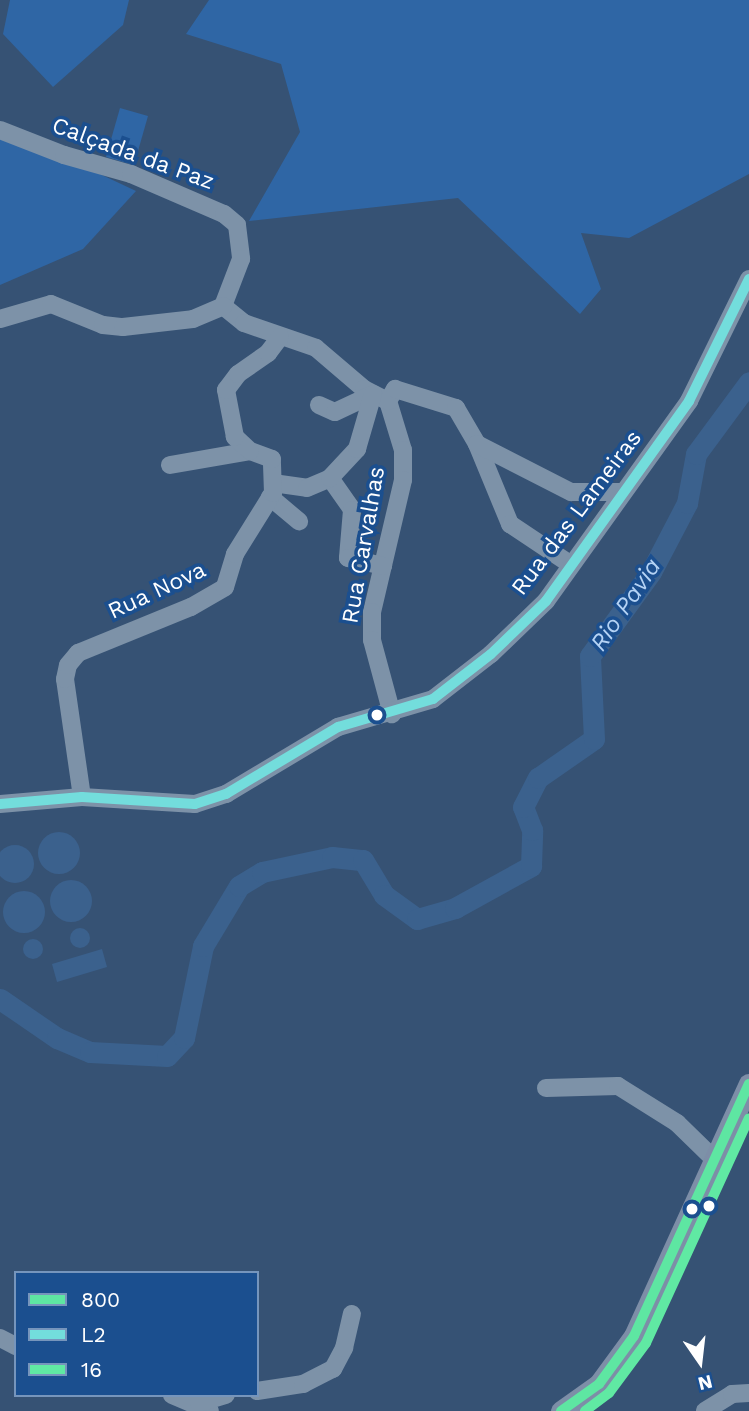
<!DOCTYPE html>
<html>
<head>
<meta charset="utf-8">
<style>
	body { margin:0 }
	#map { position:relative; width:749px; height:1411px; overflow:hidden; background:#365274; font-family:"Work Sans",sans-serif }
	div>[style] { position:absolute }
	.green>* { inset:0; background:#2f66a5 }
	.water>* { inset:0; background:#3b618d }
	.round { border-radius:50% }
	.river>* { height:21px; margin:-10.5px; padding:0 10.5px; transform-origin:10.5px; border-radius:10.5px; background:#3b618d }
	.minor>* { height:18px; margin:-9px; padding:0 9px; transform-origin:9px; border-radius:9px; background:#7d92a8 }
	.major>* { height:21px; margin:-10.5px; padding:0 10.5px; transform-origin:10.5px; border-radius:10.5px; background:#7d8ea7 }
	.bus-1>* { height:10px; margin:-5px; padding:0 5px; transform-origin:5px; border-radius:5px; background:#5ee6a2 }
	.bus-2>* { height:10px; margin:-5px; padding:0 5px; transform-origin:5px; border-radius:5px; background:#73dddc }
	.bus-3>* { height:10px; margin:-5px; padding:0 5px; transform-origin:5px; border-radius:5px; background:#60e9a3 }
	.dots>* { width:19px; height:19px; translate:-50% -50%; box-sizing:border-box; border:4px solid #1b4f8f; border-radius:50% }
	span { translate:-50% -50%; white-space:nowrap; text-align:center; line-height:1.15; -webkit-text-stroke:7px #1b4f8f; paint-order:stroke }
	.street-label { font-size:23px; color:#fff }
	.water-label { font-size:24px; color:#b5d3f5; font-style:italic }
	.legend { position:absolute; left:14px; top:1271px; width:245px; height:126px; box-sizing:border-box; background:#1b4f8f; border:2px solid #7695bc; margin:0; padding:9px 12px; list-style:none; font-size:21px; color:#fff }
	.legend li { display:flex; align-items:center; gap:14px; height:35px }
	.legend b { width:35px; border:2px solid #7695bc }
	.north { position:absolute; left:665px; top:1327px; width:70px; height:70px; -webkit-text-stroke:5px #1b4f8f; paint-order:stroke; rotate:166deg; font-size:19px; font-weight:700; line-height:28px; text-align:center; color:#fff }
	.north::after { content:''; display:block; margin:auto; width:24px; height:32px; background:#fff; clip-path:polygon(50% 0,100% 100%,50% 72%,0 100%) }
</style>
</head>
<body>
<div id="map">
	<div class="green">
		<i style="clip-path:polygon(10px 0,129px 0,123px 25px,53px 87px,3px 34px)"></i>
		<i style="clip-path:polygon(209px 0,749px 0,749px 174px,629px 238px,581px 233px,601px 289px,580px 314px,458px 198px,249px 221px,300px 132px,281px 64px,186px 34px)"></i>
		<i style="clip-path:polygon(120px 108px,148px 116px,134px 165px,106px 157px)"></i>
		<i style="clip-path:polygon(0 127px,136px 191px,83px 249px,0 285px)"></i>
	</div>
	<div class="water">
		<i class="round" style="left:38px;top:832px;width:42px;height:42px"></i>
		<i class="round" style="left:-4px;top:845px;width:38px;height:38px"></i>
		<i class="round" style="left:50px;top:880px;width:42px;height:42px"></i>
		<i class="round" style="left:3px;top:891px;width:42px;height:42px"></i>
		<i class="round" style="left:70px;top:928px;width:20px;height:20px"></i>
		<i class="round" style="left:23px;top:939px;width:20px;height:20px"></i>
		<i style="clip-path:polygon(102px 949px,107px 967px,57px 982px,52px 964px)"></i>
	</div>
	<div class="river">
		<i style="left:0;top:999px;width:69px;rotate:34.4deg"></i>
		<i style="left:57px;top:1038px;width:36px;rotate:23deg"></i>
		<i style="left:90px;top:1052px;width:77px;rotate:3deg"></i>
		<i style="left:167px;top:1056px;width:25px;rotate:-47deg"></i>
		<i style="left:184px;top:1038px;width:94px;rotate:-78.3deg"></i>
		<i style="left:203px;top:946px;width:70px;rotate:-59deg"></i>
		<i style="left:239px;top:886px;width:27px;rotate:-31deg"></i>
		<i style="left:262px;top:872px;width:72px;rotate:-12.1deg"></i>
		<i style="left:332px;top:857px;width:31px;rotate:6deg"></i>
		<i style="left:363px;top:860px;width:41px;rotate:59deg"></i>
		<i style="left:384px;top:895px;width:41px;rotate:36deg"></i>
		<i style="left:417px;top:919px;width:40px;rotate:-16deg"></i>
		<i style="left:455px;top:908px;width:87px;rotate:-28.9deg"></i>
		<i style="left:531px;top:866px;width:36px;rotate:-88deg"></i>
		<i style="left:532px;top:830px;width:25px;rotate:-111deg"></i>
		<i style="left:523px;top:807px;width:33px;rotate:-63deg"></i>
		<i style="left:538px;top:778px;width:68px;rotate:-34.9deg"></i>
		<i style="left:594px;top:739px;width:83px;rotate:-92.8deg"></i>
		<i style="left:590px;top:656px;width:104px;rotate:-54deg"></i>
		<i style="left:651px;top:572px;width:78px;rotate:-62.4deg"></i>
		<i style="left:687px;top:503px;width:50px;rotate:-79.6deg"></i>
		<i style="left:696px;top:454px;width:89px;rotate:-53.6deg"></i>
	</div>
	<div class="minor">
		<i style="left:0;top:130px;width:69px;rotate:21.3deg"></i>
		<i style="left:64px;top:155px;width:70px;rotate:15.8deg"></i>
		<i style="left:131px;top:174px;width:101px;rotate:23.3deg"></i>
		<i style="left:224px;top:214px;width:17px;rotate:40deg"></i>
		<i style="left:237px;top:225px;width:34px;rotate:83deg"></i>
		<i style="left:241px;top:259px;width:50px;rotate:111deg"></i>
		<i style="left:223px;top:306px;width:27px;rotate:39deg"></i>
		<i style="left:244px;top:323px;width:76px;rotate:19.1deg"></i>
		<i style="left:316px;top:348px;width:63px;rotate:40.5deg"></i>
		<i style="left:364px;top:389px;width:27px;rotate:27deg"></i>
		<i style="left:388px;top:401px;width:51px;rotate:73deg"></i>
		<i style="left:403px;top:450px;width:30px;rotate:90deg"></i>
		<i style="left:403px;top:480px;width:136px;rotate:103.2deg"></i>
		<i style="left:372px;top:612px;width:28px;rotate:90deg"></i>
		<i style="left:372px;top:640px;width:77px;rotate:74.9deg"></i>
		<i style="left:0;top:319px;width:53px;rotate:-16.4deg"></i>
		<i style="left:51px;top:304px;width:56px;rotate:22deg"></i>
		<i style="left:103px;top:325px;width:20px;rotate:6deg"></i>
		<i style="left:123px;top:327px;width:70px;rotate:-6.5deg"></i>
		<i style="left:193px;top:319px;width:33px;rotate:-23deg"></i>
		<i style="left:388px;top:401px;width:14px;rotate:-60deg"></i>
		<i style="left:395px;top:389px;width:64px;rotate:17.3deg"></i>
		<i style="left:456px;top:408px;width:42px;rotate:59.7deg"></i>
		<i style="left:477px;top:444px;width:87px;rotate:67.6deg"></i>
		<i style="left:510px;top:524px;width:72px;rotate:33.7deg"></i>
		<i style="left:319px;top:405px;width:17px;rotate:24deg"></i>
		<i style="left:335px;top:412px;width:42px;rotate:-25.3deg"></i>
		<i style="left:477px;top:444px;width:106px;rotate:27.1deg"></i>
		<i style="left:571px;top:492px;width:52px"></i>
		<i style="left:170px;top:465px;width:81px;rotate:-9.9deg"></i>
		<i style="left:330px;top:478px;width:39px;rotate:55deg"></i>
		<i style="left:352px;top:510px;width:48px;rotate:94.8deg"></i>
		<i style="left:348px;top:558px;width:36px;rotate:13deg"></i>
		<i style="left:273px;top:483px;width:34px;rotate:8deg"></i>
		<i style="left:307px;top:488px;width:25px;rotate:-23deg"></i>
		<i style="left:330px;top:478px;width:40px;rotate:-47deg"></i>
		<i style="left:357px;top:449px;width:57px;rotate:-73.8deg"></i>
		<i style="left:270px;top:497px;width:38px;rotate:40deg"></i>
		<i style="left:82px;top:797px;width:119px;rotate:-98.2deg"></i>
		<i style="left:65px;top:679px;width:14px;rotate:-78deg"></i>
		<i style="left:68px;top:665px;width:16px;rotate:-50deg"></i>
		<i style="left:78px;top:653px;width:122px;rotate:-22.2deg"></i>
		<i style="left:191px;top:607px;width:39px;rotate:-30deg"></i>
		<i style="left:225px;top:587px;width:34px;rotate:-73deg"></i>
		<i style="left:235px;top:554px;width:72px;rotate:-58.1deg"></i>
		<i style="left:273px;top:493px;width:34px;rotate:-92deg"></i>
		<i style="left:272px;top:459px;width:23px;rotate:-160deg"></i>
		<i style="left:250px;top:451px;width:21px;rotate:-137deg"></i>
		<i style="left:235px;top:437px;width:48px;rotate:-100.8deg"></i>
		<i style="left:226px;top:390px;width:20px;rotate:-53deg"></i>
		<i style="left:238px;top:374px;width:37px;rotate:-35deg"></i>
		<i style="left:268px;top:353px;width:20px;rotate:-53deg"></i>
		<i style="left:0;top:804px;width:82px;rotate:-4.9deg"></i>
		<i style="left:82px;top:797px;width:113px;rotate:3.5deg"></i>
		<i style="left:195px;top:804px;width:33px;rotate:-18deg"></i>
		<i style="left:226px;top:794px;width:131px;rotate:-30.9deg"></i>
		<i style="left:338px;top:727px;width:99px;rotate:-16.4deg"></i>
		<i style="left:433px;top:699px;width:73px;rotate:-37.8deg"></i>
		<i style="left:491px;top:654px;width:76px;rotate:-43.9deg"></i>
		<i style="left:546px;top:601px;width:246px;rotate:-54.4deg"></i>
		<i style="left:689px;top:401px;width:136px;rotate:-63.8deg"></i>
		<i style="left:546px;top:1088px;width:72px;rotate:-1.6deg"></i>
		<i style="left:618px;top:1086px;width:70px;rotate:32.1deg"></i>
		<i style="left:677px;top:1123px;width:53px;rotate:44.2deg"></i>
		<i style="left:0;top:1338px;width:18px;rotate:27deg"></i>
		<i style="left:257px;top:1391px;width:47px;rotate:-8.7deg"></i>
		<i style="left:303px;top:1384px;width:34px;rotate:-27deg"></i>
		<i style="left:333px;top:1369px;width:24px;rotate:-62deg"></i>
		<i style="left:344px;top:1348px;width:35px;rotate:-77deg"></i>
		<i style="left:172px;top:1395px;width:41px;rotate:22.8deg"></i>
		<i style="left:199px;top:1403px;width:28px;rotate:-17deg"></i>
		<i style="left:705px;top:1411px;width:32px;rotate:-32deg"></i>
		<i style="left:732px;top:1394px;width:17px;rotate:-3deg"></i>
	</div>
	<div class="major">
		<i style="left:561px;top:1411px;width:47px;rotate:-35.4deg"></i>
		<i style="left:599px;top:1384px;width:59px;rotate:-53.9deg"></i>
		<i style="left:634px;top:1336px;width:277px;rotate:-65.5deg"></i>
	</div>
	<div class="bus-1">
		<i style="left:561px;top:1411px;width:47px;rotate:-35.4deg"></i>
		<i style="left:599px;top:1384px;width:59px;rotate:-53.9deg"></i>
		<i style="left:634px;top:1336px;width:277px;rotate:-65.5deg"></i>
	</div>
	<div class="bus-2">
		<i style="left:0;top:804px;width:82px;rotate:-4.9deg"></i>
		<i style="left:82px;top:797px;width:113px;rotate:3.5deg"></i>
		<i style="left:195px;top:804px;width:33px;rotate:-18deg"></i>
		<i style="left:226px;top:794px;width:131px;rotate:-30.9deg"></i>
		<i style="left:338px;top:727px;width:99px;rotate:-16.4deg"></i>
		<i style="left:433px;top:699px;width:73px;rotate:-37.8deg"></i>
		<i style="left:491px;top:654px;width:76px;rotate:-43.9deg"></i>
		<i style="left:546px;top:601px;width:246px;rotate:-54.4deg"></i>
		<i style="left:689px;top:401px;width:136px;rotate:-63.8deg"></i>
	</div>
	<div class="bus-3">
		<i style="left:585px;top:1411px;width:30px;rotate:-37deg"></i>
		<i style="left:609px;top:1393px;width:62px;rotate:-53.5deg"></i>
		<i style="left:646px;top:1343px;width:247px;rotate:-65.4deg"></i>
	</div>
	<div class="dots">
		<i style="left:377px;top:715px;background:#fff"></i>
		<i style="left:709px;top:1206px;background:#fff"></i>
		<i style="left:692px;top:1209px;background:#fff"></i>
	</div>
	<div class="street-label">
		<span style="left:133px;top:154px;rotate:20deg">Calçada da Paz</span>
		<span style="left:577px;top:513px;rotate:-53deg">Rua das Lameiras</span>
		<span style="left:364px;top:545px;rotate:-80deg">Rua Carvalhas</span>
		<span style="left:157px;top:591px;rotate:-25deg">Rua Nova</span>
	</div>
	<div class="water-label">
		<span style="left:626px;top:605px;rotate:-56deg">Rio Pavia</span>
	</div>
	<ul class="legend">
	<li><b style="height:9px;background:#5ee6a2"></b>800</li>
	<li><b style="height:9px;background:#73dddc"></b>L2</li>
	<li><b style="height:9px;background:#60e9a3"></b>16</li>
	</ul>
	<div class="north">N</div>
</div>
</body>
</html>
